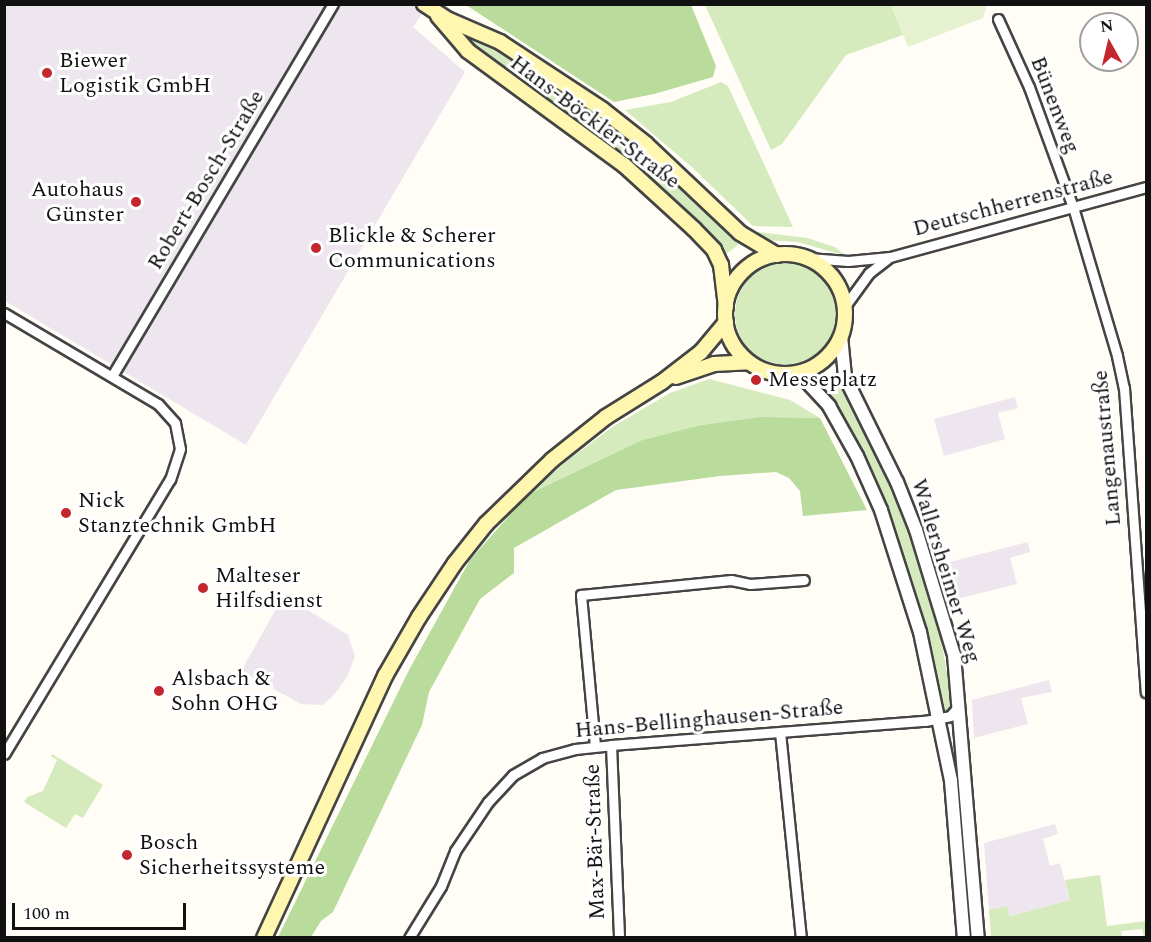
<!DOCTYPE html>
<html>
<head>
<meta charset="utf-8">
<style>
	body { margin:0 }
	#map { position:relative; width:1151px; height:942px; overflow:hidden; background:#fffdf5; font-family:Spectral,serif }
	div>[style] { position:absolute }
	.industrial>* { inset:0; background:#eee6ef }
	.green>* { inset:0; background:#d5ebbd }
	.round { border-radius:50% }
	.forest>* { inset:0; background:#b9dc9c }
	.pitch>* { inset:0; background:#e6f2cf }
	.roads { filter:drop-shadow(2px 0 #444) drop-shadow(-2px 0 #444) drop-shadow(0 2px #444) drop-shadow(0 -2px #444) }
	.minor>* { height:9px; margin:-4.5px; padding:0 4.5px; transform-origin:4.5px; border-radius:4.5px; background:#fff }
	.tertiary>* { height:12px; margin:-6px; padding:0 6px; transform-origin:6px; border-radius:6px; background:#fff }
	.secondary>* { height:14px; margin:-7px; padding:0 7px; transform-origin:7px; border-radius:7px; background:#fff6b0 }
	.secondary>.ring { margin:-7px; padding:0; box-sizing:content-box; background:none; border:14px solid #fff6b0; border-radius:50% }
	.dots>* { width:16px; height:16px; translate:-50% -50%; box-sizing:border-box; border:3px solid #fff; border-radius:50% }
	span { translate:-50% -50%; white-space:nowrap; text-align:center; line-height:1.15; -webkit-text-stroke:6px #fff; paint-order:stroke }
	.poi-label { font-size:22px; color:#111 }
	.left { translate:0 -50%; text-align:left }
	.right { translate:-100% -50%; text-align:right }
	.street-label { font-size:22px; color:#111 }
	.frame { position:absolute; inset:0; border:6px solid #111; pointer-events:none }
	.north { position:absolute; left:1079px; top:12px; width:60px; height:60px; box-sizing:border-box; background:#fff; border:2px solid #a0a0a0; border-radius:50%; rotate:352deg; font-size:16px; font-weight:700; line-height:24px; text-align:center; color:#111 }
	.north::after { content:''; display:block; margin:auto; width:21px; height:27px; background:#c4262e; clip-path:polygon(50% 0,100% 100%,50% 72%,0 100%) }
	.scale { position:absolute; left:12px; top:903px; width:174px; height:27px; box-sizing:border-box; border:3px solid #111; border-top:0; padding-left:8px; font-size:18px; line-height:21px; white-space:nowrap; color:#111; -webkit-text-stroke:4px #fff; paint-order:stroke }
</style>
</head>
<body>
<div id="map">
	<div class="industrial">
		<i style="clip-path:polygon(5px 5px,428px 5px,413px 27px,465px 72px,246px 445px,5px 301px)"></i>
		<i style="clip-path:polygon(1015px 397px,1018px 408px,998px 413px,1005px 439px,944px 456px,934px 419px)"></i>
		<i style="clip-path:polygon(1028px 542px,1030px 552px,1010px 558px,1017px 584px,957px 599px,950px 576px,954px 575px,950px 562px)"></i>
		<i style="clip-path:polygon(284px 595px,348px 635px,355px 656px,347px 677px,333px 696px,322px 705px,301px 704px,241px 671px)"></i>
		<i style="clip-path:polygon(1049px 680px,1052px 692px,1021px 698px,1028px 724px,974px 738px,972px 700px)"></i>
		<i style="clip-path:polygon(1055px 824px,1058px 834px,1043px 839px,1050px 866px,1060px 863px,1070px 900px,1010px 916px,1007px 906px,989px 910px,984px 843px)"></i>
	</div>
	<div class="green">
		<i style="clip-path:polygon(705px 5px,891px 5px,903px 35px,846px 55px,782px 144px,771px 150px)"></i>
		<i style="clip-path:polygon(466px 32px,477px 34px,600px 115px,643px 149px,741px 240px,736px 247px,723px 256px,697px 224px,670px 198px,628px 162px,476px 53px,462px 36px)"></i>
		<i style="clip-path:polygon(721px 82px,728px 86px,793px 227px,753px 226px,693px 168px,625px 110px,671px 102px)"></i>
		<i style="clip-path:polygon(758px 232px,807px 238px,835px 247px,846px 256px,798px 242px,764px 240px,754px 236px)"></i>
		<i class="round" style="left:735px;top:263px;width:102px;height:102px"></i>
		<i style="clip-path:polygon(709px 379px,790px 400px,820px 418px,760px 417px,701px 425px,642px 440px,527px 495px,568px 460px,614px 426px,670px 393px)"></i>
		<i style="clip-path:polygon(843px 383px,874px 444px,914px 534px,941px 639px,953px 707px,949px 712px,943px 713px,922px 630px,845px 426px,825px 392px)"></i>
		<i style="clip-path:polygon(52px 754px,103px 785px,83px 818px,75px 814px,66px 828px,24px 802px,27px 797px,43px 791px,57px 760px,51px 756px)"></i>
		<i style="clip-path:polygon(1100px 875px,1107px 926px,1146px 921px,1146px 937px,1144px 937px,1142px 929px,1121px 931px,1122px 937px,991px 937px,989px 910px,1007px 906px,1010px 916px,1070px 900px,1065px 880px)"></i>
	</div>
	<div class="forest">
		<i style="clip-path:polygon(466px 5px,691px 5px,716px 66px,713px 77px,654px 94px,614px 102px)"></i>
		<i style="clip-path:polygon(760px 417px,820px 418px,867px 510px,803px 516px,800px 491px,789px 478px,776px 472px,720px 476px,616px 490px,514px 548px,514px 573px,480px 599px,429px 692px,422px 725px,333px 912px,321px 921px,311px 937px,278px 937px,409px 670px,470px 560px,527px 495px,642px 440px,701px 425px)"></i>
	</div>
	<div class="pitch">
		<i style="clip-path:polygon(984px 4px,986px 9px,983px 18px,908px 47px,891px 5px)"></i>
	</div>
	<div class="roads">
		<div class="minor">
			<i style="left:998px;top:19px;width:75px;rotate:65.5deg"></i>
			<i style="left:1029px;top:87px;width:128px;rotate:69.9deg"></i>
			<i style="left:1073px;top:207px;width:155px;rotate:73.5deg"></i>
			<i style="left:1117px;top:356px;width:33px;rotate:78deg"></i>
			<i style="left:1124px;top:388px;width:305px;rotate:85.9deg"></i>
			<i style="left:808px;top:258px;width:40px;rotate:4.3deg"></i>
			<i style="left:848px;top:261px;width:42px;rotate:-5.4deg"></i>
			<i style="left:890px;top:257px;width:265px;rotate:-15.3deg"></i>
			<i style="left:845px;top:306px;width:41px;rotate:-54deg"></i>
			<i style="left:869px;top:273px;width:23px;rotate:-38deg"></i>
			<i style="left:4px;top:313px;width:179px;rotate:30.6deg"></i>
			<i style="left:158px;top:404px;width:25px;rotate:48deg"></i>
			<i style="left:175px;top:423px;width:26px;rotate:79deg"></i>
			<i style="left:180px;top:449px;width:32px;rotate:108deg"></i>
			<i style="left:170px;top:479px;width:321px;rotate:121.1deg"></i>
			<i style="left:112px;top:376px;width:433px;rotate:-59.3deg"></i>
			<i style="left:780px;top:732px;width:207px;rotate:84.2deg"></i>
			<i style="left:611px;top:745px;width:192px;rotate:87.6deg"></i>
			<i style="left:595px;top:746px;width:152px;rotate:-95.3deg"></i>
			<i style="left:581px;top:595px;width:151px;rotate:-5.7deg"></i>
			<i style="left:731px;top:580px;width:19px;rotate:12deg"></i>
			<i style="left:750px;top:584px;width:54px;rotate:-4.2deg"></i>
			<i style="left:409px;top:938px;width:61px;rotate:-58.4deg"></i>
			<i style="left:441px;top:886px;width:38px;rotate:-68deg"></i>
			<i style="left:455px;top:851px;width:59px;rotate:-56deg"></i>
			<i style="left:488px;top:802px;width:37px;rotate:-47deg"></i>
			<i style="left:513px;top:775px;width:34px;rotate:-30deg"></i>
			<i style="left:542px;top:758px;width:34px;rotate:-15deg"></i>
			<i style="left:575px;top:749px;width:36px;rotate:-6deg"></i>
			<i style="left:611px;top:745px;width:315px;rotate:-4.4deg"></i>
			<i style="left:925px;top:721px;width:25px;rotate:-11deg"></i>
			<i style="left:950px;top:716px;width:13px;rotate:-48deg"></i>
		</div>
		<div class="tertiary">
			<i style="left:841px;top:336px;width:41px;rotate:84.4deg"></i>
			<i style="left:845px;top:377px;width:117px;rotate:63.7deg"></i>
			<i style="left:897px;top:482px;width:52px;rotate:68.4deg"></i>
			<i style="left:916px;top:530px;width:131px;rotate:73.1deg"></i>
			<i style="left:954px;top:655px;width:284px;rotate:85.2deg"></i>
			<i style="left:794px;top:373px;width:16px;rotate:35deg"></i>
			<i style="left:807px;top:382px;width:33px;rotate:47deg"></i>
			<i style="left:829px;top:406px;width:57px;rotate:60.8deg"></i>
			<i style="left:857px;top:456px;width:59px;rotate:66deg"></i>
			<i style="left:881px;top:510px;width:128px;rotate:72.3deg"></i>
			<i style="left:920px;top:632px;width:152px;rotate:78.2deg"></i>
			<i style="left:951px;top:781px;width:158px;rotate:85.3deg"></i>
		</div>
		<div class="secondary">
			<i style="left:424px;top:4px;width:30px;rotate:33deg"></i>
			<i style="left:449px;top:20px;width:56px;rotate:23.3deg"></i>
			<i style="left:500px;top:42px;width:123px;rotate:33.4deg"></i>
			<i style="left:603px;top:110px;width:55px;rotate:38.3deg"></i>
			<i style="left:646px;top:144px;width:129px;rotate:43.4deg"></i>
			<i style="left:740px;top:233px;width:43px;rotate:30.7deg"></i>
			<i style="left:438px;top:16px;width:46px;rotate:49.4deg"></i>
			<i style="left:468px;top:51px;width:193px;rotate:36.2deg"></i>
			<i style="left:624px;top:165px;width:95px;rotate:42.4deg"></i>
			<i style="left:694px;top:229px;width:29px;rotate:46deg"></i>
			<i style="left:714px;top:250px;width:17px;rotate:65deg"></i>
			<i style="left:721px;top:265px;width:42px;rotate:83.2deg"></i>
			<i class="ring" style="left:725px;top:254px;width:106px;height:106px"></i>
			<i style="left:676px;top:377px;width:40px;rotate:-18.9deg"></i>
			<i style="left:714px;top:364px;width:35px;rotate:-3deg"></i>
			<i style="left:264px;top:938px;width:289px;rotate:-65.2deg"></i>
			<i style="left:385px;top:676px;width:68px;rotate:-60deg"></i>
			<i style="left:419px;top:617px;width:65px;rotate:-56.3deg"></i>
			<i style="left:455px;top:563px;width:50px;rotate:-51.5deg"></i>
			<i style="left:486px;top:524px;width:92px;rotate:-44.1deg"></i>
			<i style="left:552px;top:460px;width:69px;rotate:-38.5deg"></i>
			<i style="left:606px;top:417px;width:66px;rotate:-32deg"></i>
			<i style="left:662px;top:382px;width:49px;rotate:-37.6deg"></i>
			<i style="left:701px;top:352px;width:39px;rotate:-50deg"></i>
		</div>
	</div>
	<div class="dots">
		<i style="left:47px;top:73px;background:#c4262e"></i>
		<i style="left:136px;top:202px;background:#c4262e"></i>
		<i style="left:316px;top:248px;background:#c4262e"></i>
		<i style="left:756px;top:380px;background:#c4262e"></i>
		<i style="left:66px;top:513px;background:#c4262e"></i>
		<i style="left:203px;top:588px;background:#c4262e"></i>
		<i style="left:159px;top:691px;background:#c4262e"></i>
		<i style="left:127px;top:855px;background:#c4262e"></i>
	</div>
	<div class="poi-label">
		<span class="left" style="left:59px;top:73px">Biewer<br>Logistik GmbH</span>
		<span class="right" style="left:124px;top:202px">Autohaus<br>Günster</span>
		<span class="left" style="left:328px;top:248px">Blickle &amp; Scherer<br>Communications</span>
		<span class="left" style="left:768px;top:380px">Messeplatz</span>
		<span class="left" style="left:78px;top:513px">Nick<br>Stanztechnik GmbH</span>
		<span class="left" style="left:215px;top:588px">Malteser<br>Hilfsdienst</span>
		<span class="left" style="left:171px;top:691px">Alsbach &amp;<br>Sohn OHG</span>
		<span class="left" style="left:139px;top:855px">Bosch<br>Sicherheitssysteme</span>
	</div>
	<div class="street-label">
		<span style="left:1055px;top:105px;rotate:69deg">Bünenweg</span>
		<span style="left:595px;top:122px;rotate:37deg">Hans-Böckler-Straße</span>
		<span style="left:206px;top:180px;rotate:-59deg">Robert-Bosch-Straße</span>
		<span style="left:1013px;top:203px;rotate:-15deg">Deutschherrenstraße</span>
		<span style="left:1107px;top:448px;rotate:-95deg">Langenaustraße</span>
		<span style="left:946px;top:571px;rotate:73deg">Wallersheimer Weg</span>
		<span style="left:709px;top:719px;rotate:-5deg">Hans-Bellinghausen-Straße</span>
		<span style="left:595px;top:842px;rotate:-92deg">Max-Bär-Straße</span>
	</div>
	<div class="frame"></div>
	<div class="north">N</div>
	<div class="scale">100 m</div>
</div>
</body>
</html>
